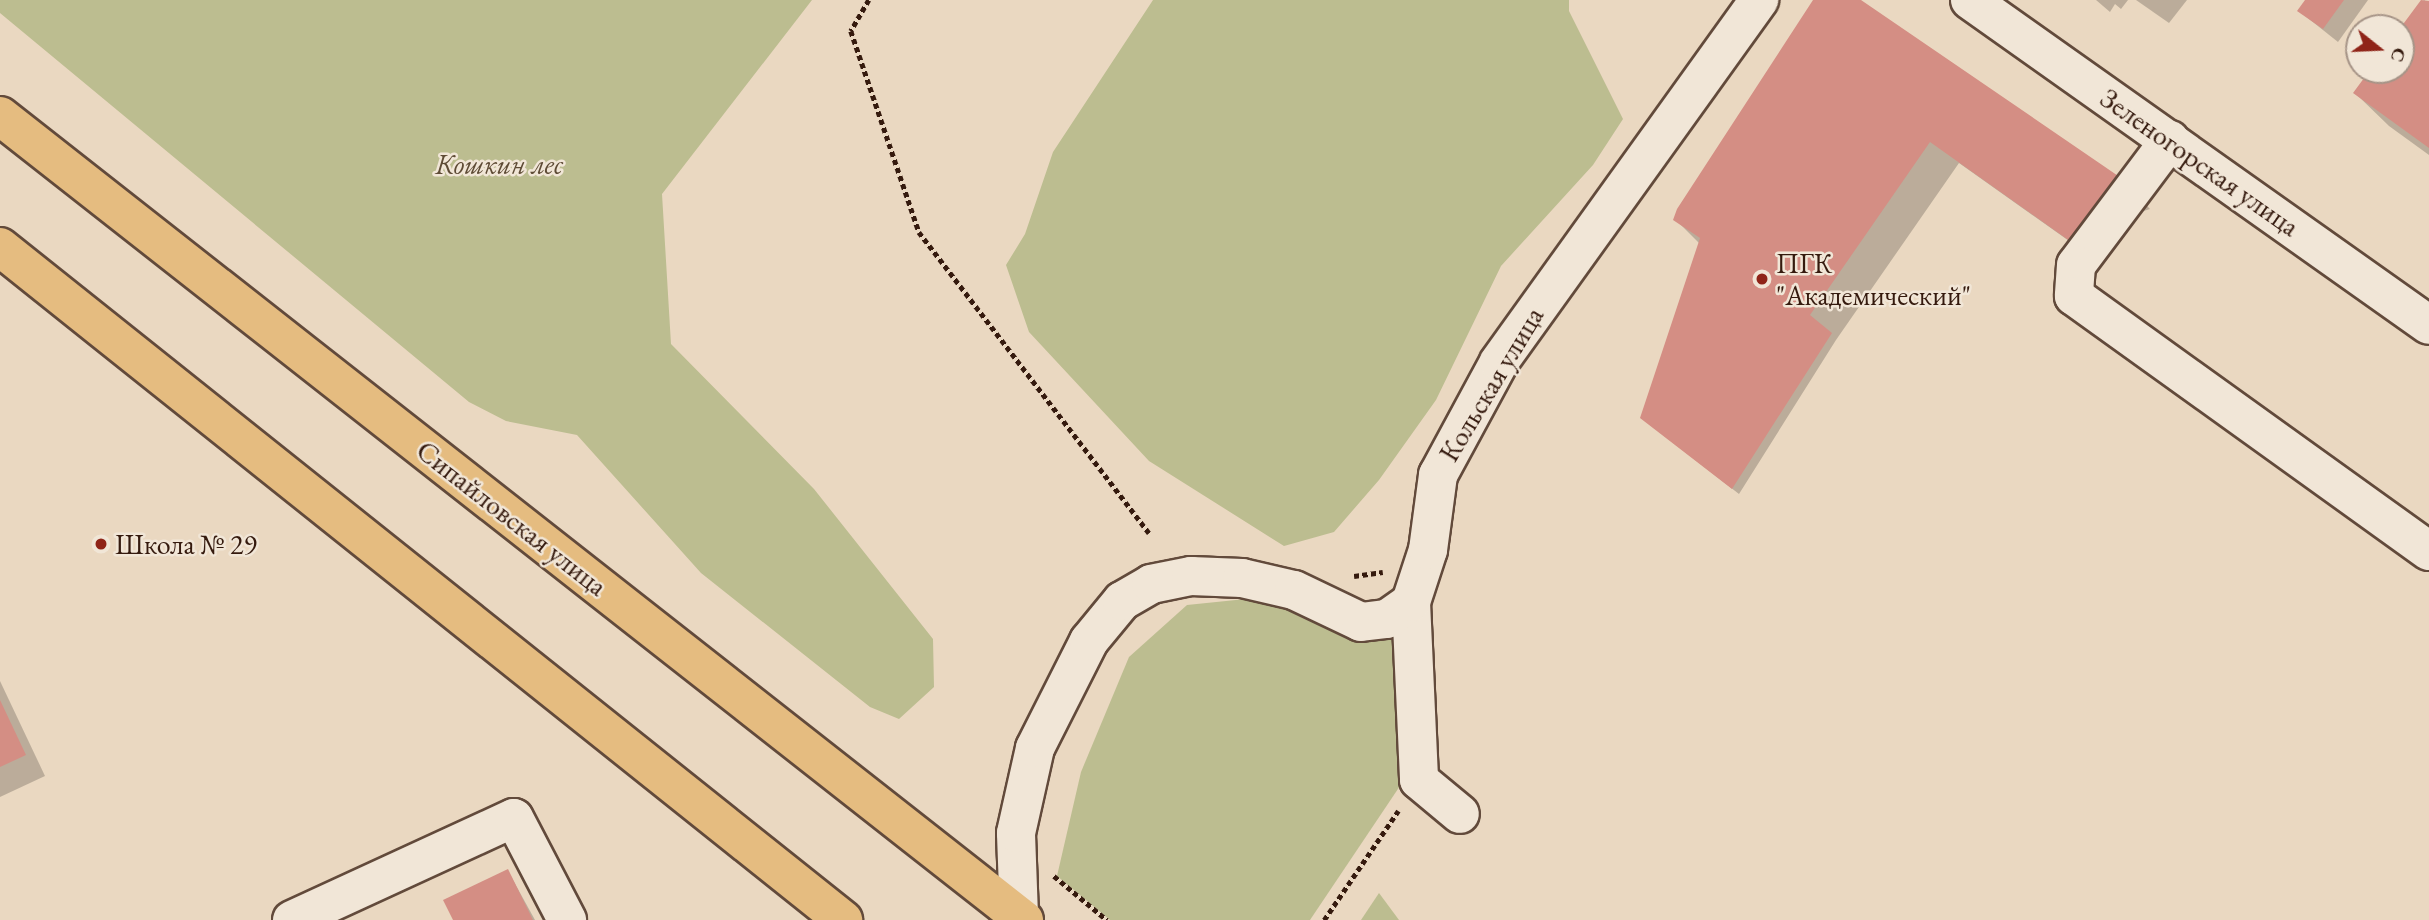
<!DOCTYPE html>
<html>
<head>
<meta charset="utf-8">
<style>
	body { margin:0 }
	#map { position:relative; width:2429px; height:920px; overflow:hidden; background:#ead8c1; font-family:"EB Garamond",serif }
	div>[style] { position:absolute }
	.green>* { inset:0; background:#bcbd90 }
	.shadow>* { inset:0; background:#0003 }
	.building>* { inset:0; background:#d48e84 }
	.path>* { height:4.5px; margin-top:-2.25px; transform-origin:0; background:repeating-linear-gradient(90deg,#351a0e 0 5px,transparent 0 8.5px) }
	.roads { filter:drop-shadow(2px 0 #624a3b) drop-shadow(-2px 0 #624a3b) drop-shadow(0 2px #624a3b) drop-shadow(0 -2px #624a3b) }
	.minor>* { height:38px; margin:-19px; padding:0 19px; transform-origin:19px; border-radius:19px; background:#f1e6d7 }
	.major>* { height:38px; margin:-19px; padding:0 19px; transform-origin:19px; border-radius:19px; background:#e5bc80 }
	.dots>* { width:19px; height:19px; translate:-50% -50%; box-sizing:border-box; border:4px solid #f1e6d7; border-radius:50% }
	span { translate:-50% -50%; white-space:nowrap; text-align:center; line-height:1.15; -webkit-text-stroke:5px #f1e6d7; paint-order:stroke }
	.street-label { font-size:28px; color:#351a0e }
	.park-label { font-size:28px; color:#5e4b35; font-style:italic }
	.poi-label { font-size:28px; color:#351a0e }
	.left { translate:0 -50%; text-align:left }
	.north { position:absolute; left:2345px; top:14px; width:70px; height:70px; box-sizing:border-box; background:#f1e6d7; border:2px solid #a69487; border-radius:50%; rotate:108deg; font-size:19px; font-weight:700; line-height:28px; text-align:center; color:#351a0e }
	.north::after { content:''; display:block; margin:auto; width:24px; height:32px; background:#8f2418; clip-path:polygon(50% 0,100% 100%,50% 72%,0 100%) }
</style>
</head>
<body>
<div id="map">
	<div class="green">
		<i style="clip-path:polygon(0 0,812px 0,662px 194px,671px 344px,814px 489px,933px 639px,934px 687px,899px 719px,870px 707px,701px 573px,577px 435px,506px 421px,469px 402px,0 13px)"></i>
		<i style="clip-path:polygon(1153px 0,1569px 0,1569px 11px,1623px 119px,1593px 165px,1501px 266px,1436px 400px,1379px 480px,1334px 532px,1284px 546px,1149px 461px,1029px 332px,1006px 265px,1025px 234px,1053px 152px)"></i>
		<i style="clip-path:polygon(1265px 597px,1399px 629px,1406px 777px,1310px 920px,1110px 920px,1057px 876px,1081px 772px,1129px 657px,1187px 605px)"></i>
		<i style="clip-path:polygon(1379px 893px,1399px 920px,1361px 920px)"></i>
	</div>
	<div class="shadow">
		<i style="clip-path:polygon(1815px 0,1858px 0,2126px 184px,2150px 209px,2109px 222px,2079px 248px,1959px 163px,1836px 340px,1739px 494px,1649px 424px,1700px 244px,1675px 219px)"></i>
		<i style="clip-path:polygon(2096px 0,2128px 0,2121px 9px,2115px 4px,2110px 12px)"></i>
		<i style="clip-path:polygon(2136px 0,2187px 0,2169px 23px)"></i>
		<i style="clip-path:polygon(2307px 0,2368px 0,2338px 42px,2299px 11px)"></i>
		<i style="clip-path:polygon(2424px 0,2429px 4px,2429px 155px,2389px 126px,2355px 93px,2372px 70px,2401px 70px,2401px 30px)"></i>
		<i style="clip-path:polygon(0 681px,45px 776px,0 797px)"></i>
		<i style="clip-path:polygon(508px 871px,535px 920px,454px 920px)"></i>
	</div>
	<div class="building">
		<i style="clip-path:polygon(1813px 0,1861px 0,2127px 182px,2106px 189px,2071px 242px,1930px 142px,1810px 315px,1832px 333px,1732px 489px,1640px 418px,1700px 238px,1673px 220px,1677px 209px)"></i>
		<i style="clip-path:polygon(2305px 0,2344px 0,2323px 29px,2297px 11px)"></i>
		<i style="clip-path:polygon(2421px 0,2429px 1px,2429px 148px,2353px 93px,2370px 70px,2401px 70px,2401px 27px)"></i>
		<i style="clip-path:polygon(0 700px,26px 755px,0 767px)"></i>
		<i style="clip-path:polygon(508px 869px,533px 920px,453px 920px,443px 900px)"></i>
	</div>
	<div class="path">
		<i style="left:869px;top:0;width:36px;rotate:120deg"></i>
		<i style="left:851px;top:31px;width:212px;rotate:71.3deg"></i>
		<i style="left:919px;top:232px;width:379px;rotate:52.6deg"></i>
		<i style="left:1354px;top:576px;width:29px;rotate:-8deg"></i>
		<i style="left:1054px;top:876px;width:69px;rotate:39.7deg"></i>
		<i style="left:1324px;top:920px;width:132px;rotate:-55.8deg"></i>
	</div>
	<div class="roads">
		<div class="minor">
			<i style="left:1970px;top:0;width:562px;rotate:35.3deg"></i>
			<i style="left:2170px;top:140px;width:156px;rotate:126.9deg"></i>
			<i style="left:2076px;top:265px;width:31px;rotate:94deg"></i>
			<i style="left:2074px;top:296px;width:437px;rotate:35.7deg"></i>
			<i style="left:1411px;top:602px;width:178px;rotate:87.4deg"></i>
			<i style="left:1419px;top:780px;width:53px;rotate:39.7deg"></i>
			<i style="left:1019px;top:916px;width:83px;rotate:-92.1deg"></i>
			<i style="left:1016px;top:833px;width:87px;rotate:-77.4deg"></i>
			<i style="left:1035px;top:748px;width:120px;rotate:-63.2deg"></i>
			<i style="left:1089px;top:641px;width:52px;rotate:-50.5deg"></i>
			<i style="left:1122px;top:601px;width:34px;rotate:-30deg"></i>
			<i style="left:1151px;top:584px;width:41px;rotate:-11.3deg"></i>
			<i style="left:1191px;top:576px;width:51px;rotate:2.2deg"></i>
			<i style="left:1242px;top:578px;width:53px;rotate:13deg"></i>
			<i style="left:1294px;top:590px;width:74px;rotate:25.5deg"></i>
			<i style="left:1361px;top:622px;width:26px;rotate:-7deg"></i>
			<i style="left:1387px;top:619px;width:29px;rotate:-35deg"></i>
			<i style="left:1411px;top:602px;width:55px;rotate:-71.9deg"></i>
			<i style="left:1428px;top:550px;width:76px;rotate:-82.4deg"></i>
			<i style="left:1438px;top:475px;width:128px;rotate:-61.6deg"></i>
			<i style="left:1499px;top:362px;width:446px;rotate:-54.3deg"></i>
			<i style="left:292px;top:920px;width:244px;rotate:-24.7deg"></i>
			<i style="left:514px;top:818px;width:115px;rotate:62.5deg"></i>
		</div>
		<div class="major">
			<i style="left:0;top:116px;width:1302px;rotate:38.14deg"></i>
			<i style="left:0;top:247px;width:1079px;rotate:38.6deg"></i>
		</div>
	</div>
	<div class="dots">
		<i style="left:1762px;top:279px;background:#8f2418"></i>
		<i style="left:101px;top:544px;background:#8f2418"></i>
	</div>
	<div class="street-label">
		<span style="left:2200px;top:162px;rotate:35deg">Зеленогорская улица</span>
		<span style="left:1491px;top:384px;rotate:-59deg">Кольская улица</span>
		<span style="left:512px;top:518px;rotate:38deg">Сипайловская улица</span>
	</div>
	<div class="park-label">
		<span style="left:499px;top:164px">Кошкин лес</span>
	</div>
	<div class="poi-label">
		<span class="left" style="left:1776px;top:279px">ПГК<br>"Академический"</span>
		<span class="left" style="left:115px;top:544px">Школа № 29</span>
	</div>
	<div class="north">С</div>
</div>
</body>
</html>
